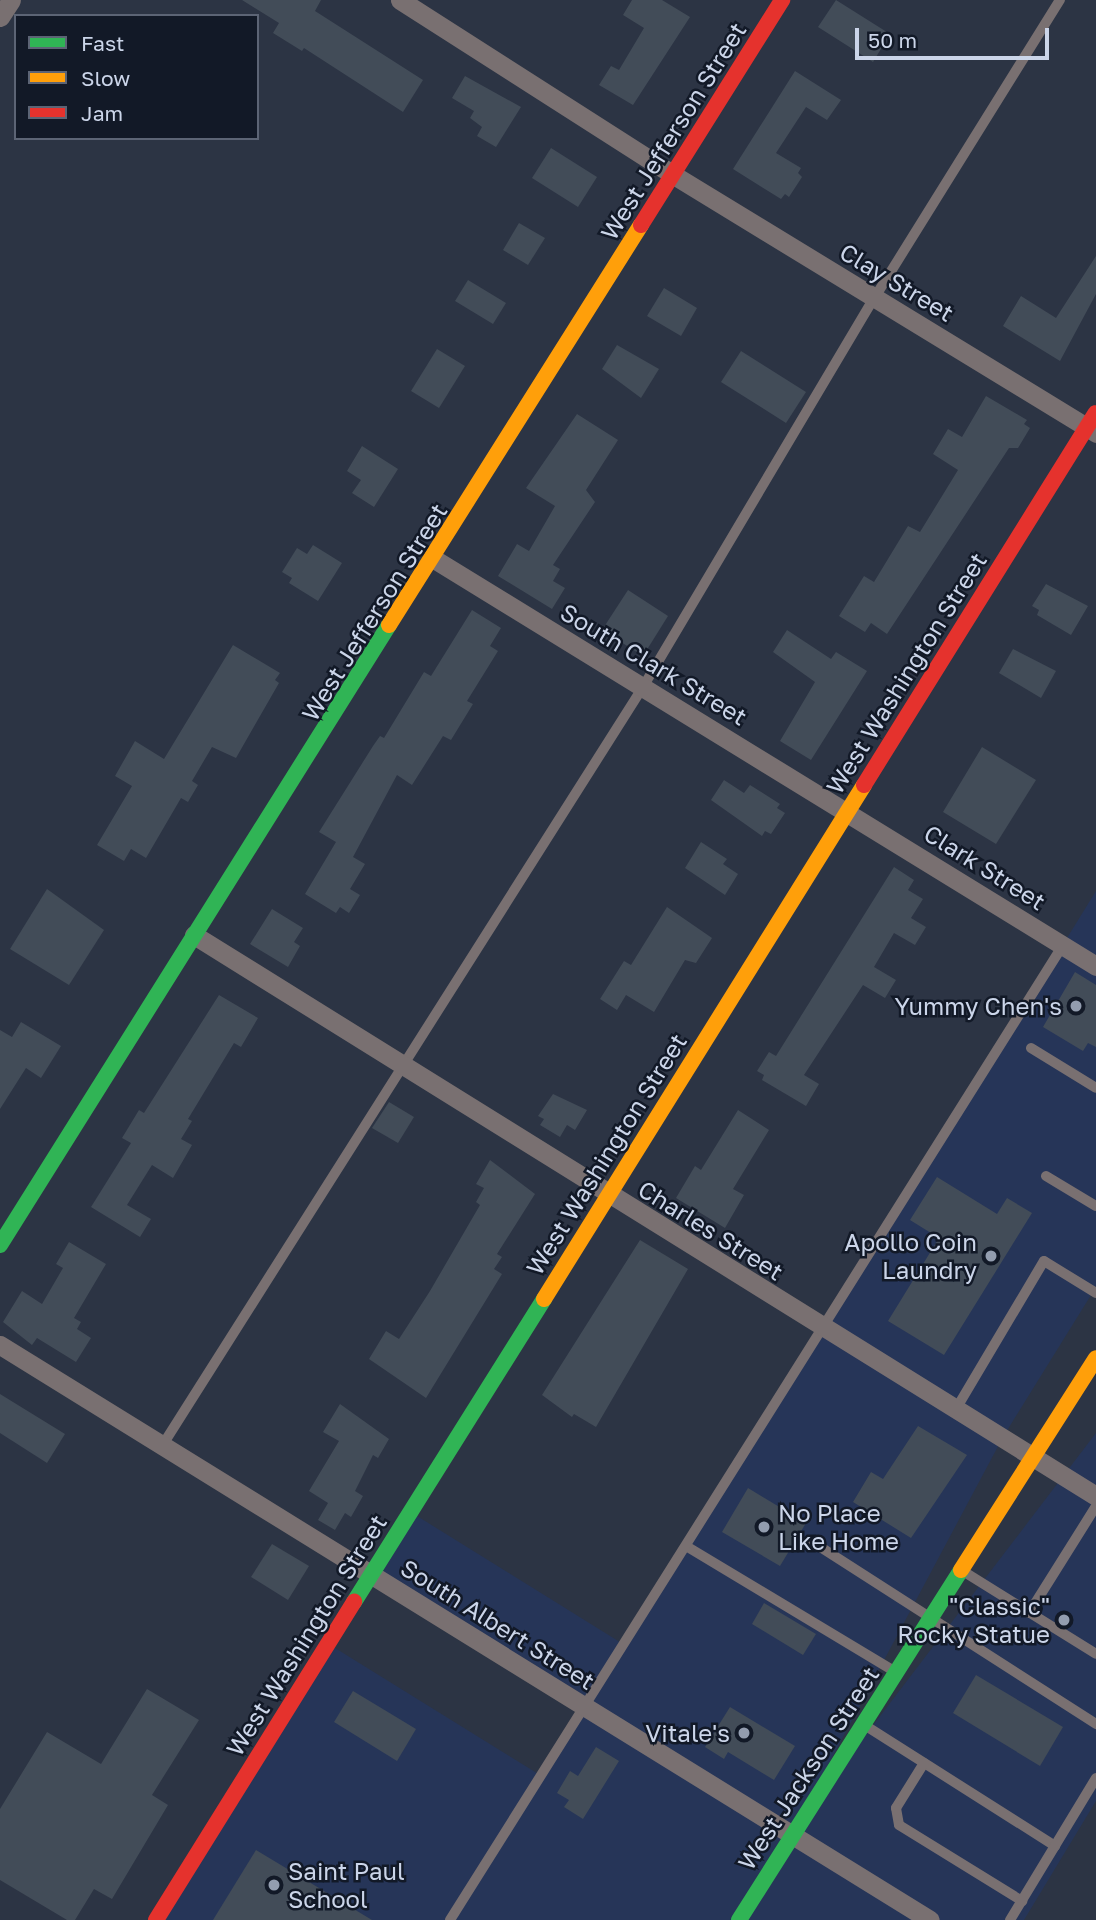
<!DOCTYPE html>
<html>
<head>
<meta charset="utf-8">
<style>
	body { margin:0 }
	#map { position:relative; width:1096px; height:1920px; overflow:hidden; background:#2c3444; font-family:"Golos Text",sans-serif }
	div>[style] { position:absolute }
	.built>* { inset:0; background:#263558 }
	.building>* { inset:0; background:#424c58 }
	.lane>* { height:10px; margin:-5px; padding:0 5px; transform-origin:5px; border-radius:5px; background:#797071 }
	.street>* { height:19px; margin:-9.5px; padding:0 9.5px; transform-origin:9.5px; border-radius:9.5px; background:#797071 }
	.fast>* { height:16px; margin:-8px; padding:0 8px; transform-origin:8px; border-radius:8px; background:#30b455 }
	.slow>* { height:16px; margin:-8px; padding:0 8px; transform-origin:8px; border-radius:8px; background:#ff9f0a }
	.jam>* { height:16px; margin:-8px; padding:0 8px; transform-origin:8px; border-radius:8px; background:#e5322d }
	.dots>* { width:19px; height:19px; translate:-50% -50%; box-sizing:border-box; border:4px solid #121927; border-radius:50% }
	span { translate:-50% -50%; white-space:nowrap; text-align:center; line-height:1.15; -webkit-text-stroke:5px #121927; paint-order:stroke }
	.street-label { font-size:24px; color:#cbd5e9 }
	.poi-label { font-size:24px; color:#cbd5e9 }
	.right { translate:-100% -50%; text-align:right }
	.left { translate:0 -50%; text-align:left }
	.legend { position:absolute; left:14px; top:14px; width:245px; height:126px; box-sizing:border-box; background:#121927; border:2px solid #5c6475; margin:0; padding:9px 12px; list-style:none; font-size:21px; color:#cbd5e9 }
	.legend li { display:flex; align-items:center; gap:14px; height:35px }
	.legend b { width:35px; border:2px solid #5c6475 }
	.scale { position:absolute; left:855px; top:28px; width:194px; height:32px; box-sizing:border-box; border:4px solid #cbd5e9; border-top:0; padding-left:9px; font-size:21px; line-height:24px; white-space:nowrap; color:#cbd5e9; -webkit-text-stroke:5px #121927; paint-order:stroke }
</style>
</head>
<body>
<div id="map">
	<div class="built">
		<i style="clip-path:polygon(1096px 891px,1096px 1287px,1003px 1437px,794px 1829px,1096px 1433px,1096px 1801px,1024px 1920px,156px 1920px,327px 1643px,540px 1775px,583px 1706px,370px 1573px,409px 1511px,623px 1644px,825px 1330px)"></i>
	</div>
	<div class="building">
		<i style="clip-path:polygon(242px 0,321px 0,315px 11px,423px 80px,403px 112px,304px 48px,302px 51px,273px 33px,279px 23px)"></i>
		<i style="clip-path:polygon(632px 0,662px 0,690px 17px,633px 105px,599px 85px,611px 66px,619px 70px,644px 28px,623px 15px)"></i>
		<i style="clip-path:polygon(836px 0,890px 34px,873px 62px,818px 27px)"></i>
		<i style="clip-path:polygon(795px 71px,841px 100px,827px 120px,806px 107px,776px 153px,801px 168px,798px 173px,802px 177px,789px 197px,785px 194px,781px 199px,733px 169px)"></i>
		<i style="clip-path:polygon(465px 76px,521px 107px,496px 147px,477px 136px,482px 127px,470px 118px,474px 111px,452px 98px)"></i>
		<i style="clip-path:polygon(551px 148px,597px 177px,578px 207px,532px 178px)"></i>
		<i style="clip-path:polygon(519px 223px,545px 238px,528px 265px,503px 250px)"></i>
		<i style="clip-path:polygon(1096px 256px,1096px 294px,1060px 361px,1003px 326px,1021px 296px,1056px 318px)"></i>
		<i style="clip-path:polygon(468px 280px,506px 303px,493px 324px,455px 301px)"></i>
		<i style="clip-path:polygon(664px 288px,697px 308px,681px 336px,647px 316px)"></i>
		<i style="clip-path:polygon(617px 345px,659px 369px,641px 398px,602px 369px)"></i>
		<i style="clip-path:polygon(437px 349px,465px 366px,439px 408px,411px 391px)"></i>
		<i style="clip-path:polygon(741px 351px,806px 392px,786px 423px,721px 382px)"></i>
		<i style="clip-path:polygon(986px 396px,1027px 420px,1024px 424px,1030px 428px,1018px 448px,1009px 448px,887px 634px,871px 623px,865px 632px,839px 616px,864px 576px,874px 582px,908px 526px,920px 532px,958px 470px,933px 454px,948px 429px,962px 437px)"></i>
		<i style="clip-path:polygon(577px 414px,618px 440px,586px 490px,595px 502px,553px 565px,560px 569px,553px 581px,565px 588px,552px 609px,498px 576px,517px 544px,529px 551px,555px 506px,526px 488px)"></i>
		<i style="clip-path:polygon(362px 446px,398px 469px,374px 507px,352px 493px,361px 480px,347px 471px)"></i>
		<i style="clip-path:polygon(313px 545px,342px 563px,318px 601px,289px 583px,292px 578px,282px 572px,297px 548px,307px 554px)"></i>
		<i style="clip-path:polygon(1046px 584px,1088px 606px,1071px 635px,1037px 615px,1039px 610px,1032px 606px)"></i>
		<i style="clip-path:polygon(628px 590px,668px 616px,643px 656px,602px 630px)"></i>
		<i style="clip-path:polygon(472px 610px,501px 628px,490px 646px,498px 651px,467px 701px,473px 704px,451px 740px,443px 736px,412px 785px,397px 775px,353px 857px,365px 864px,350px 889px,360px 895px,349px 913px,340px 907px,336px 913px,305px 894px,336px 842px,319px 832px,373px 746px,380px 736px,384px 738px,424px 672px,431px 676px)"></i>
		<i style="clip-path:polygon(787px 630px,831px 659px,836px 652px,867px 671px,811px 760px,780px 741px,815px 682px,773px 652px)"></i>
		<i style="clip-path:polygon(233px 645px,280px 673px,275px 680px,279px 683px,236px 758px,212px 747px,192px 781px,198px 785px,188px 802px,181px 798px,146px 858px,131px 849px,124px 861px,97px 845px,132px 786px,115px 776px,135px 741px,164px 759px)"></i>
		<i style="clip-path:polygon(1013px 649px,1056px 671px,1041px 698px,999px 673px)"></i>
		<i style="clip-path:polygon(982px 747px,1036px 780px,996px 844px,943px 812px)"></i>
		<i style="clip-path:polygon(724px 780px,744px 793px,750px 785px,780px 804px,777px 808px,785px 813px,771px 834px,765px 831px,762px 836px,711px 800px)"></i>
		<i style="clip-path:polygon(701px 842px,727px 859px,723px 864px,738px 874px,725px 895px,685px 868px)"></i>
		<i style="clip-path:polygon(894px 867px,914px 880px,908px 890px,923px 899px,911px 918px,926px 927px,915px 945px,894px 933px,874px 967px,896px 980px,885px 998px,863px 985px,804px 1075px,819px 1084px,806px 1106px,762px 1080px,764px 1075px,757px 1071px,769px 1052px,776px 1056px)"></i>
		<i style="clip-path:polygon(47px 889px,104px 930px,69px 985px,10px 949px)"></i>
		<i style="clip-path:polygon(667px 907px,712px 938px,696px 963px,685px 960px,654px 1012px,626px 995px,617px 1010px,600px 999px,624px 961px,631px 965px)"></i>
		<i style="clip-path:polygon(272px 909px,303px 928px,294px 942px,300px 946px,288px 967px,250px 944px)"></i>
		<i style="clip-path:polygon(1075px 972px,1096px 985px,1096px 1047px,1088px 1043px,1083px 1051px,1043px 1027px)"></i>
		<i style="clip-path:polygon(219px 995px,258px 1018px,241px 1047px,234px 1043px,188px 1119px,192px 1121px,181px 1139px,192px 1145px,173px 1178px,152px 1165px,127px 1205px,151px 1219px,140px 1237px,91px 1207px,131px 1143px,122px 1138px,139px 1110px,144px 1113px)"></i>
		<i style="clip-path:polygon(21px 1022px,61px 1046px,41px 1078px,26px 1068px,0 1109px,0 1030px,12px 1037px)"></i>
		<i style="clip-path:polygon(553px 1094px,587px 1110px,575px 1130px,567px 1125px,560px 1137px,540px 1125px,544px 1119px,538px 1116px)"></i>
		<i style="clip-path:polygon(389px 1102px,414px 1117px,398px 1143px,372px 1128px)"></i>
		<i style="clip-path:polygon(738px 1110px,769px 1130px,733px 1189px,744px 1195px,725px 1228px,676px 1198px,695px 1166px,701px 1170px)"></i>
		<i style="clip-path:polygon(490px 1160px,535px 1194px,497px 1254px,502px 1257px,494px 1269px,502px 1274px,426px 1398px,369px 1359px,386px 1331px,399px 1339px,430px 1291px,480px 1205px,476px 1202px,484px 1188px,476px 1184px)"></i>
		<i style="clip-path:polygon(937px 1177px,997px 1214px,1007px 1198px,1032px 1213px,944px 1355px,888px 1321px,939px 1238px,910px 1220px)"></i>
		<i style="clip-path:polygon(640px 1240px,688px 1269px,596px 1427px,574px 1414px,572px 1417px,542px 1395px)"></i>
		<i style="clip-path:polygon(69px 1242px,106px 1264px,74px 1318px,81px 1322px,77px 1329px,91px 1338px,76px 1362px,37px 1338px,32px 1345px,3px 1322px,22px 1291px,42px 1304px,63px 1268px,56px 1264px)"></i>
		<i style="clip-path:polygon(0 1394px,65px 1434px,47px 1463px,0 1433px)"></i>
		<i style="clip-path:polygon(340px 1404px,389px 1439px,378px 1458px,373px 1455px,355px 1491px,363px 1496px,351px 1517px,345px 1513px,335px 1530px,318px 1520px,328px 1503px,309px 1491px,339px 1441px,323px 1432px)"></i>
		<i style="clip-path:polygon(918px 1426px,967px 1455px,911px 1538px,853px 1502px,871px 1472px,883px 1479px)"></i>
		<i style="clip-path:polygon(748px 1488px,806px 1523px,780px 1566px,722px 1532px)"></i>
		<i style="clip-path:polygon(272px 1544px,309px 1566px,288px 1600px,251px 1577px)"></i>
		<i style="clip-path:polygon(764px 1603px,816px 1634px,803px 1655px,752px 1624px)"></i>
		<i style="clip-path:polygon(976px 1675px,1063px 1727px,1040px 1766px,953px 1713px)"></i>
		<i style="clip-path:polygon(147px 1689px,199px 1720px,152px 1795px,168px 1805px,112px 1899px,94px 1889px,75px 1920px,67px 1920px,0 1880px,0 1809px,47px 1732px,101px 1764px)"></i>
		<i style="clip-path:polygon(353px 1691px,416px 1729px,397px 1761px,334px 1722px)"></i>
		<i style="clip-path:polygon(730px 1707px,795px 1746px,774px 1780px,728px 1752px,724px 1759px,705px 1747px)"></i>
		<i style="clip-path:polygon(596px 1747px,619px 1761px,583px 1819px,564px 1807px,569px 1800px,557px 1793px,570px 1771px,578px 1776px)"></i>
		<i style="clip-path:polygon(256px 1850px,372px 1920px,213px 1920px)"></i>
	</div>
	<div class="lane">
		<i style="left:1031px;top:1048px;width:76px;rotate:31.6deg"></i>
		<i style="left:1046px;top:1176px;width:58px;rotate:31deg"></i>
		<i style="left:956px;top:1409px;width:172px;rotate:-59.3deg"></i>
		<i style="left:1044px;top:1261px;width:61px;rotate:31.6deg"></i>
		<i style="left:162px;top:1446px;width:899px;rotate:-57.64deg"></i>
		<i style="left:643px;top:687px;width:454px;rotate:-59.3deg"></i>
		<i style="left:875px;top:297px;width:350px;rotate:-58.1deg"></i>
		<i style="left:811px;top:1541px;width:339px;rotate:32.7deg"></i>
		<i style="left:686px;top:1546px;width:240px;rotate:31deg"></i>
		<i style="left:966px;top:1573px;width:153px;rotate:31.9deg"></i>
		<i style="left:1029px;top:1613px;width:126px;rotate:-57.9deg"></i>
		<i style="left:866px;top:1726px;width:224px;rotate:32.4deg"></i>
		<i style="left:924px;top:1763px;width:53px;rotate:121.9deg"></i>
		<i style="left:896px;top:1808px;width:17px;rotate:80deg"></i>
		<i style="left:899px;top:1825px;width:145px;rotate:31.7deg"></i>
		<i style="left:450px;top:1920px;width:1152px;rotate:-57.84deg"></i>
		<i style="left:1010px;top:1920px;width:166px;rotate:-58.8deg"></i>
	</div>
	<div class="street">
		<i style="left:400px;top:0;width:323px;rotate:32.6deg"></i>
		<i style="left:672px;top:174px;width:497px;rotate:31.4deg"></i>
		<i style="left:0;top:17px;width:20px;rotate:-57deg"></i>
		<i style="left:434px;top:559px;width:777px;rotate:31.58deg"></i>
		<i style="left:194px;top:935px;width:1062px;rotate:31.88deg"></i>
		<i style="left:0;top:1345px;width:1093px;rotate:31.73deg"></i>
	</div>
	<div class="fast">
		<i style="left:0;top:1245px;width:732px;rotate:-57.9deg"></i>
		<i style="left:354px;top:1602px;width:358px;rotate:-57.9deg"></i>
		<i style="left:739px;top:1920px;width:414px;rotate:-57.6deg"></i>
	</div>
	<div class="slow">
		<i style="left:389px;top:625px;width:473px;rotate:-57.8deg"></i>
		<i style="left:544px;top:1299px;width:605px;rotate:-58.09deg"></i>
		<i style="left:961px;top:1570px;width:251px;rotate:-57.5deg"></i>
	</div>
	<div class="jam">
		<i style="left:641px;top:225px;width:266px;rotate:-57.9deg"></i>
		<i style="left:864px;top:785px;width:438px;rotate:-58.1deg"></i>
		<i style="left:156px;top:1920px;width:375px;rotate:-58.1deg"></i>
	</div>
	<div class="dots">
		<i style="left:1076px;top:1006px;background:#939daf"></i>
		<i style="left:991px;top:1256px;background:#939daf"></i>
		<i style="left:764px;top:1527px;background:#939daf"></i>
		<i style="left:1064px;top:1620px;background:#939daf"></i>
		<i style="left:744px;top:1733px;background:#939daf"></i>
		<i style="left:274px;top:1885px;background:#939daf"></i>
	</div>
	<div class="street-label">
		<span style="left:673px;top:131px;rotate:-58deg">West Jefferson Street</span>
		<span style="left:897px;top:282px;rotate:31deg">Clay Street</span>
		<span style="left:374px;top:612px;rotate:-58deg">West Jefferson Street</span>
		<span style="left:654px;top:664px;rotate:31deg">South Clark Street</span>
		<span style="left:906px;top:673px;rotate:-58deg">West Washington Street</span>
		<span style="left:985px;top:867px;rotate:32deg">Clark Street</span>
		<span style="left:606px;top:1154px;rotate:-58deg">West Washington Street</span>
		<span style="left:711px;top:1230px;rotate:32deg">Charles Street</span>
		<span style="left:498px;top:1624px;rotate:32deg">South Albert Street</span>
		<span style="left:306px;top:1635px;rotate:-58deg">West Washington Street</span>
		<span style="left:808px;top:1768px;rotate:-57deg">West Jackson Street</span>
	</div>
	<div class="poi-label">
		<span class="right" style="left:1062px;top:1006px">Yummy Chen's</span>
		<span class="right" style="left:977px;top:1256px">Apollo Coin<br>Laundry</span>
		<span class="left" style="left:778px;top:1527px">No Place<br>Like Home</span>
		<span class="right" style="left:1050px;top:1620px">"Classic"<br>Rocky Statue</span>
		<span class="right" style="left:730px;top:1733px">Vitale's</span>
		<span class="left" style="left:288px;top:1885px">Saint Paul<br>School</span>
	</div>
	<ul class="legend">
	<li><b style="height:9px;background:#30b455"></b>Fast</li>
	<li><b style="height:9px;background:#ff9f0a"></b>Slow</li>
	<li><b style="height:9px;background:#e5322d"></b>Jam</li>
	</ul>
	<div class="scale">50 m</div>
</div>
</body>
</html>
